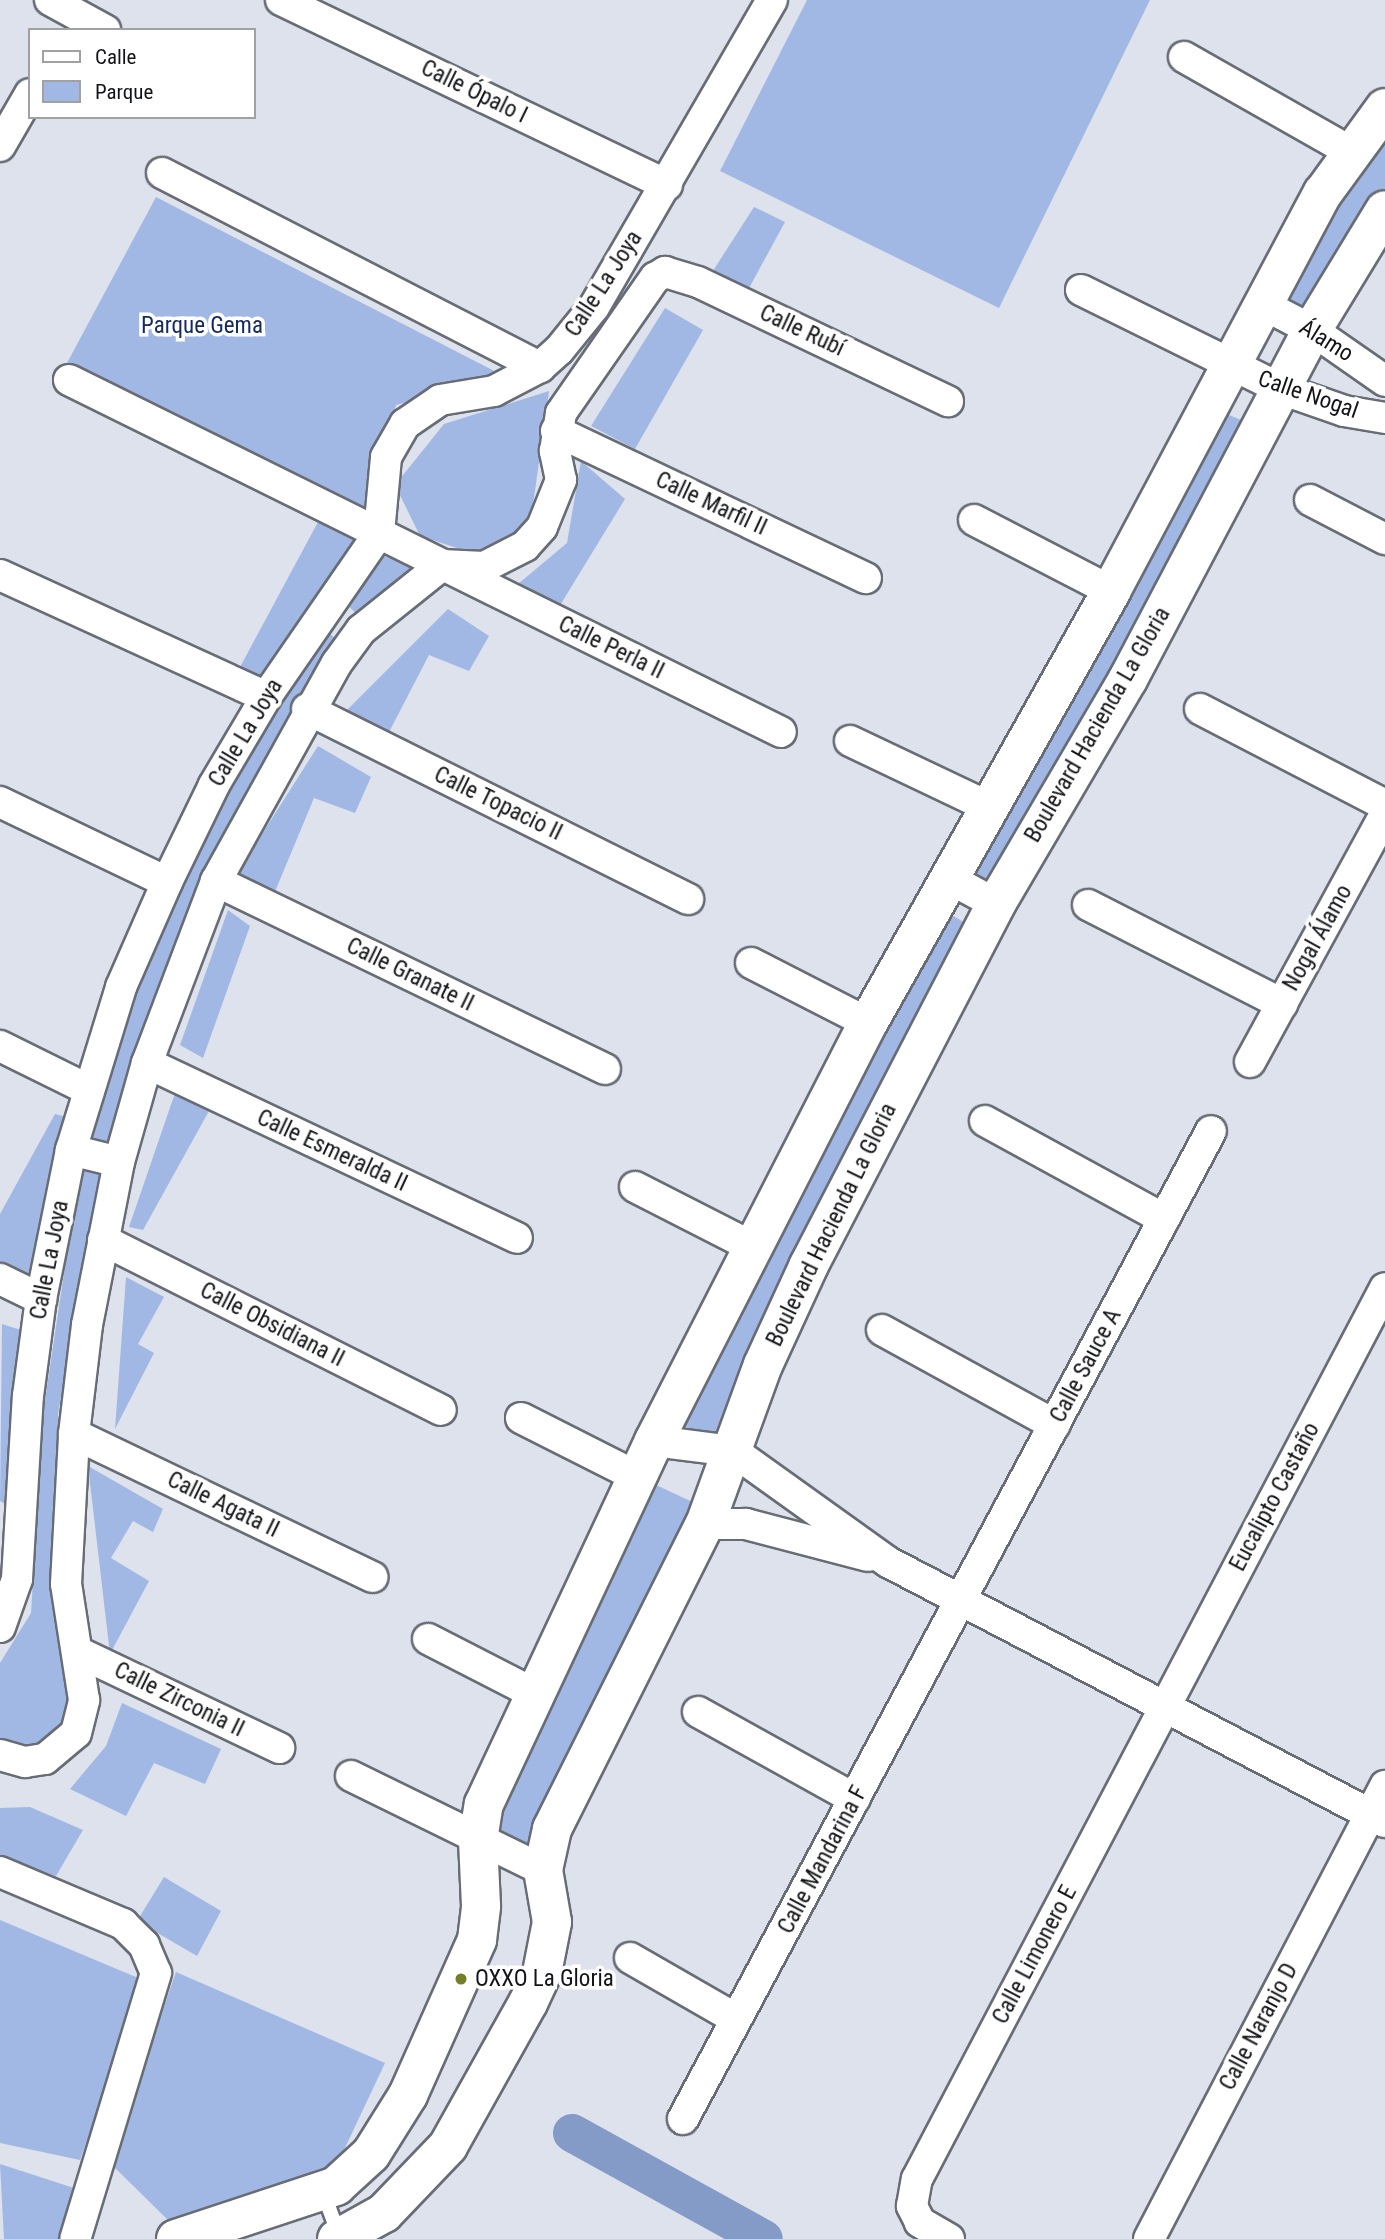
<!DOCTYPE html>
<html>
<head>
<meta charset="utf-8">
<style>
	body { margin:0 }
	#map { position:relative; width:1385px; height:2239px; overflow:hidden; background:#dde2ec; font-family:"Roboto Condensed",sans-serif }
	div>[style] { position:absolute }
	.green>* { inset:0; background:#a2b8e4 }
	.canal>* { height:38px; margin:-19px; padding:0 19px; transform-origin:19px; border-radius:19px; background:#849ac7 }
	.roads { filter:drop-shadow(2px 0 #686c75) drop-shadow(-2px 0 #686c75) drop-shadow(0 2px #686c75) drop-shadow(0 -2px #686c75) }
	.lane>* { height:14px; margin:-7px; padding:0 7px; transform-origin:7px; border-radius:7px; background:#fff }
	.street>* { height:30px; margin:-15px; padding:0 15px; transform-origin:15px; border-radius:15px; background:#fff }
	.secondary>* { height:38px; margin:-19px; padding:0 19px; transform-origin:19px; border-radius:19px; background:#fff }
	.dots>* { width:19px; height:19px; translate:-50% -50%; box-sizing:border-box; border:4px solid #fff; border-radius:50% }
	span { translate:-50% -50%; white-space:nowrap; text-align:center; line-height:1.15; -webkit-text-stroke:7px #fff; paint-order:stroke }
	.street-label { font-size:23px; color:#121417 }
	.park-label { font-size:23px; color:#142a61 }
	.poi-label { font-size:23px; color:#121417 }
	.left { translate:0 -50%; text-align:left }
	.legend { position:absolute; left:28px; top:28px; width:228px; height:91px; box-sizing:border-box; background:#fff; border:2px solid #a0a1a2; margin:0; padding:9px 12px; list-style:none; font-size:21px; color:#121417 }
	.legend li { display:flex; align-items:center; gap:14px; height:35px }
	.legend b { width:35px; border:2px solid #a0a1a2 }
</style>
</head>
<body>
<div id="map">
	<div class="green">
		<i style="clip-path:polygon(807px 0,1150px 0,999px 308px,720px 171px)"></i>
		<i style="clip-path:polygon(1385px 127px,1385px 197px,1312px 314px,1282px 297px)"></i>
		<i style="clip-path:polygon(156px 197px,506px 377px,396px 405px,370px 514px,67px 363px)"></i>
		<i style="clip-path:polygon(754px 207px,785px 222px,748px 290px,709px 277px)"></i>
		<i style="clip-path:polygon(665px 308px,703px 330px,635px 449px,591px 426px)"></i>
		<i style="clip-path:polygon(549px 391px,530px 526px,485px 557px,420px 536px,395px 485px,444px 424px)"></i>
		<i style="clip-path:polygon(1224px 413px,1251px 424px,993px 889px,973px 875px)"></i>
		<i style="clip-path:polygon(581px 461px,625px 499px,559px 607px,518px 584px,567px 543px)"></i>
		<i style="clip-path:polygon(318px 522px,363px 538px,264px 682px,239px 669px)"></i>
		<i style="clip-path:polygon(383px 556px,425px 570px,361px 618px,344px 602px)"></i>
		<i style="clip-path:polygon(448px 609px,489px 636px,469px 671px,429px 655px,387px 736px,343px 714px)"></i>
		<i style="clip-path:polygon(323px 629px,342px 643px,225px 829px,145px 1029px,114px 1148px,82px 1143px,118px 1018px,206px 816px)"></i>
		<i style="clip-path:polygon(318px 746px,371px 777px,355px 813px,314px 798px,274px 894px,236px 875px)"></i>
		<i style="clip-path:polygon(228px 910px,250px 926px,203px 1058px,180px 1045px)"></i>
		<i style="clip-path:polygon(945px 911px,972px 927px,724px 1440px,683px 1426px)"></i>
		<i style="clip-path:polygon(175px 1093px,209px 1111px,143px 1230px,129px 1227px)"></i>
		<i style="clip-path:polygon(55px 1114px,70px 1118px,31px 1278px,0 1264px,0 1214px)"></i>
		<i style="clip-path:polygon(80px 1167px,100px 1171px,58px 1414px,71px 1683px,69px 1722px,50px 1746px,19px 1751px,0 1739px,0 1663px,31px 1613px,43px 1413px)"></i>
		<i style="clip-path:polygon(126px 1277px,164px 1297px,138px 1344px,154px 1353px,115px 1429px)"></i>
		<i style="clip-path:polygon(2px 1324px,27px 1332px,14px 1509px,0 1501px)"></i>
		<i style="clip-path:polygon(88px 1466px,163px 1509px,153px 1532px,133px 1521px,111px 1558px,149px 1581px,110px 1654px)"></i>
		<i style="clip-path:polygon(656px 1485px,699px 1505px,535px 1849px,491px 1830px)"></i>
		<i style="clip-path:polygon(122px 1703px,221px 1749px,205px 1784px,154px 1763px,126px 1816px,70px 1789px,106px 1746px)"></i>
		<i style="clip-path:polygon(30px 1807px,83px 1830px,56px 1876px,0 1856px,0 1808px)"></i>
		<i style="clip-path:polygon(164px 1877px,221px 1911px,197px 1956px,137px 1921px)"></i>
		<i style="clip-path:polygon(0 1920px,143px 1980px,80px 2160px,0 2143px)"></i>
		<i style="clip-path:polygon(176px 1972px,385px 2063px,336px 2167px,171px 2223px,110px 2163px)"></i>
		<i style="clip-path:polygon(0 2164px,74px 2188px,59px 2239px,4px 2239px)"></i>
	</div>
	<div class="canal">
		<i style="left:572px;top:2133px;width:219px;rotate:28.9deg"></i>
	</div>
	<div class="roads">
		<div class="lane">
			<i style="left:323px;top:2192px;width:46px;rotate:69.6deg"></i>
		</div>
		<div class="street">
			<i style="left:50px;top:0;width:63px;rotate:28.6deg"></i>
			<i style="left:281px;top:0;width:428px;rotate:25.6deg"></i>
			<i style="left:1184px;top:57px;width:192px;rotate:29.6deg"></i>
			<i style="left:0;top:146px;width:60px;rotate:-60deg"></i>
			<i style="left:162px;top:173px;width:425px;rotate:27.2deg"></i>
			<i style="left:1081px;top:290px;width:223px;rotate:26.3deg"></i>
			<i style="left:1281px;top:389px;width:67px;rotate:19.2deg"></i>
			<i style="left:1344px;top:411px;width:42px;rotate:9.7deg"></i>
			<i style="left:1264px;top:305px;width:54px;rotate:27.5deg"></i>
			<i style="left:1312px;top:330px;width:89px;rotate:34.9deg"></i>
			<i style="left:69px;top:380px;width:794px;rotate:26.31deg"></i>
			<i style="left:556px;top:431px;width:343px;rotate:25.4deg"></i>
			<i style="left:1310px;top:500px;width:85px;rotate:27.5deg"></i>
			<i style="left:974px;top:520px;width:154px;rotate:27.4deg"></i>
			<i style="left:0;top:575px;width:293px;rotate:24.6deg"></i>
			<i style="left:307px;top:709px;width:426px;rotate:26.5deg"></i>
			<i style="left:1200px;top:709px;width:208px;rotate:27.4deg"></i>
			<i style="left:850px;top:741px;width:156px;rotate:25.4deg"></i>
			<i style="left:0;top:802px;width:185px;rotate:25.6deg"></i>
			<i style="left:950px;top:879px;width:52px;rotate:28.5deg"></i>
			<i style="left:216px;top:881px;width:432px;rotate:25.8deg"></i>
			<i style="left:1088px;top:905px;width:218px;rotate:27deg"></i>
			<i style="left:751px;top:963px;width:131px;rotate:27.1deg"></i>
			<i style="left:0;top:1046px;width:97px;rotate:26.3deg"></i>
			<i style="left:1250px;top:1062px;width:282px;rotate:-61.4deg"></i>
			<i style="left:147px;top:1063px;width:409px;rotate:25.3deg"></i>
			<i style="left:985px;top:1121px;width:204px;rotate:28.7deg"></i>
			<i style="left:71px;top:1150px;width:49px;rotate:14deg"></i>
			<i style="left:635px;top:1187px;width:130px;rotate:27deg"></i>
			<i style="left:103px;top:1240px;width:378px;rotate:26.7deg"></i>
			<i style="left:0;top:1279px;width:46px;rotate:26deg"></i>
			<i style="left:882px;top:1330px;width:197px;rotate:28.8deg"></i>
			<i style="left:521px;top:1418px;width:131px;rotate:26.8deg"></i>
			<i style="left:74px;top:1434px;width:331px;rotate:25.6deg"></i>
			<i style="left:654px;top:1441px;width:80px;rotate:7.2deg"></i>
			<i style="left:733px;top:1451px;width:191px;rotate:35.6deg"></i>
			<i style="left:888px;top:1562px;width:561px;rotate:27.62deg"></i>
			<i style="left:705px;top:1524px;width:41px"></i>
			<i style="left:746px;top:1524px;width:126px;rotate:14.7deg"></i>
			<i style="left:0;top:1627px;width:51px;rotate:-70.5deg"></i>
			<i style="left:17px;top:1579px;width:183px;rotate:-86.6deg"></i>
			<i style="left:28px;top:1396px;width:98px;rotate:-82.4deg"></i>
			<i style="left:41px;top:1299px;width:152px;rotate:-78.6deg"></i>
			<i style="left:71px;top:1150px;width:170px;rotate:-72.9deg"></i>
			<i style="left:121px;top:987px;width:115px;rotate:-66.3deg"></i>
			<i style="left:167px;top:882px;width:108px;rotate:-64.1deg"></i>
			<i style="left:214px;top:785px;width:102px;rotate:-59.4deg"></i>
			<i style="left:266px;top:697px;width:199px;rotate:-55.4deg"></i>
			<i style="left:379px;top:533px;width:76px;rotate:-84.7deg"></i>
			<i style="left:386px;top:457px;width:38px;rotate:-60deg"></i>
			<i style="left:405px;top:424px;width:42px;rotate:-34.4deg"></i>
			<i style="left:440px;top:400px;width:55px;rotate:-9.5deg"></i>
			<i style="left:494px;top:391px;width:52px;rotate:-27.6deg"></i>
			<i style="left:540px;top:367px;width:25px;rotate:-42deg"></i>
			<i style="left:559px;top:350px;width:55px;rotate:-50.9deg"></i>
			<i style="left:594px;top:307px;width:355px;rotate:-59.9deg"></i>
			<i style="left:428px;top:1639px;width:120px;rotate:27.2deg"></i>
			<i style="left:78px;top:1652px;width:223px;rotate:25.5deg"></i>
			<i style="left:698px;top:1712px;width:179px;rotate:29deg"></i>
			<i style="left:0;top:1755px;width:26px;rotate:16deg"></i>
			<i style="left:25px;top:1762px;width:20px;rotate:-9deg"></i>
			<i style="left:45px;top:1759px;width:40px;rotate:-40deg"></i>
			<i style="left:76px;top:1733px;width:34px;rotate:-76deg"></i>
			<i style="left:84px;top:1700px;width:117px;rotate:-98.8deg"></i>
			<i style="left:66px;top:1584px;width:150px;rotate:-86.9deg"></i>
			<i style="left:74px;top:1434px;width:110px;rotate:-83.2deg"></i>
			<i style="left:87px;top:1325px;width:166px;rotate:-78.9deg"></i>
			<i style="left:119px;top:1162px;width:103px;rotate:-74.2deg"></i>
			<i style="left:147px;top:1063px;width:195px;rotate:-69.2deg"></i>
			<i style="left:216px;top:881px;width:249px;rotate:-61deg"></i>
			<i style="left:337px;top:663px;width:41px;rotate:-54deg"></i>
			<i style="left:361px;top:630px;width:104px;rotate:-38.7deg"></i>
			<i style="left:442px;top:565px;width:42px;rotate:2.7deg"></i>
			<i style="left:484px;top:567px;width:46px;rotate:-27.1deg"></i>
			<i style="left:525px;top:546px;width:25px;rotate:-48deg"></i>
			<i style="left:542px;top:527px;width:51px;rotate:-68deg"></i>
			<i style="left:561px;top:480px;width:30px;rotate:-102deg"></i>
			<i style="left:555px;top:451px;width:38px;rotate:-81deg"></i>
			<i style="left:561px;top:413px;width:165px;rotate:-55.2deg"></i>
			<i style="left:655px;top:278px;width:12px;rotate:-31deg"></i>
			<i style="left:665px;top:272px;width:34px;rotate:17deg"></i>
			<i style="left:698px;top:282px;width:277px;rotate:25.5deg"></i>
			<i style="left:351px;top:1776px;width:214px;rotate:26.1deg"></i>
			<i style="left:0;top:1872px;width:134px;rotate:22.9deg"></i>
			<i style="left:123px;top:1924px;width:30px;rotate:45deg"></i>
			<i style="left:144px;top:1945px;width:30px;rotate:67deg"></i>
			<i style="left:156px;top:1973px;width:278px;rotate:106.9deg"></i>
			<i style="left:630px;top:1958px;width:122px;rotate:29.9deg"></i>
			<i style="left:683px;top:2119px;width:1120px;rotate:-61.88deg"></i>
			<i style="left:949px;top:2239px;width:34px;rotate:-150deg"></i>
			<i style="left:920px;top:2222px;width:18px;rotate:-117deg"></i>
			<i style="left:912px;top:2206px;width:27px;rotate:-80deg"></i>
			<i style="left:917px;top:2179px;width:1006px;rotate:-62.29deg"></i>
			<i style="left:1149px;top:2239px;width:511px;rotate:-62.48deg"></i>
		</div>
		<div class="secondary">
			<i style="left:176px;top:2239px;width:169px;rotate:-18.3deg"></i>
			<i style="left:336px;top:2186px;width:47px;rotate:-42.4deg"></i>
			<i style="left:371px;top:2154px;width:70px;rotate:-57.9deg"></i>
			<i style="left:408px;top:2095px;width:170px;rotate:-66deg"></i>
			<i style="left:477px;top:1940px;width:34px;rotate:-83deg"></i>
			<i style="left:481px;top:1906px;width:66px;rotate:-92.6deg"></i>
			<i style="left:478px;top:1840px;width:36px;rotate:-81deg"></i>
			<i style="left:484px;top:1804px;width:401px;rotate:-64.9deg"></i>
			<i style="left:654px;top:1441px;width:470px;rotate:-62.9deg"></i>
			<i style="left:868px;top:1023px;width:496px;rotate:-60.6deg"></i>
			<i style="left:1111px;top:591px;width:451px;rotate:-62deg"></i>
			<i style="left:1323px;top:193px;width:105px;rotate:-53.9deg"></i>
			<i style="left:337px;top:2239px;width:54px;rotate:-29deg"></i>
			<i style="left:384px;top:2213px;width:93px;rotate:-46.3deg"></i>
			<i style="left:448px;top:2146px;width:164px;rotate:-60.8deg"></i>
			<i style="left:528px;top:2003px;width:33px;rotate:-65deg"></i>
			<i style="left:542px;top:1973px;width:52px;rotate:-78.9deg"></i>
			<i style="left:552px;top:1922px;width:53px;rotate:-99.8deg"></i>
			<i style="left:543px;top:1870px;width:42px;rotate:-77.6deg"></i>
			<i style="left:552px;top:1829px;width:341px;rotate:-63.4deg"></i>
			<i style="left:705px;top:1524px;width:169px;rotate:-70deg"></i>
			<i style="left:763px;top:1365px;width:110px;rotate:-65.3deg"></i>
			<i style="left:809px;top:1265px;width:407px;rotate:-62.6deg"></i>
			<i style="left:996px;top:904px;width:261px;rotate:-59.6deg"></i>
			<i style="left:1128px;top:679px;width:395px;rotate:-62.2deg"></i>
			<i style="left:1312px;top:330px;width:140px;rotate:-58.7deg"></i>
		</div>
	</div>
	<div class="dots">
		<i style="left:461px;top:1979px;background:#757d28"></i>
	</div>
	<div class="street-label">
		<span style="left:474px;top:92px;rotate:26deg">Calle Ópalo I</span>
		<span style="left:604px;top:284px;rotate:-57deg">Calle La Joya</span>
		<span style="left:802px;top:331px;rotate:25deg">Calle Rubí</span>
		<span style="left:1326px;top:341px;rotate:32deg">Álamo</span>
		<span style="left:1308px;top:395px;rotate:19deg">Calle Nogal</span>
		<span style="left:711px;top:504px;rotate:25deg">Calle Marfil II</span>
		<span style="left:611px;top:648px;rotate:26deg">Calle Perla II</span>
		<span style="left:1098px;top:725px;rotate:-60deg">Boulevard Hacienda La Gloria</span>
		<span style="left:246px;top:733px;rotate:-59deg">Calle La Joya</span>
		<span style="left:498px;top:804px;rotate:26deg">Calle Topacio II</span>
		<span style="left:1318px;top:938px;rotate:-61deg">Nogal Álamo</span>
		<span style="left:410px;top:975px;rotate:26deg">Calle Granate II</span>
		<span style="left:332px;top:1151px;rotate:25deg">Calle Esmeralda II</span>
		<span style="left:832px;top:1225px;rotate:-64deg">Boulevard Hacienda La Gloria</span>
		<span style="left:50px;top:1260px;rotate:-79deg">Calle La Joya</span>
		<span style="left:272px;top:1325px;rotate:27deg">Calle Obsidiana II</span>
		<span style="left:1086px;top:1366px;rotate:-62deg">Calle Sauce A</span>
		<span style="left:1275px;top:1497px;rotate:-62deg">Eucalipto Castaño</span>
		<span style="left:223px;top:1505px;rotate:26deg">Calle Agata II</span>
		<span style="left:179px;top:1700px;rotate:26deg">Calle Zirconia II</span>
		<span style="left:823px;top:1860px;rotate:-62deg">Calle Mandarina F</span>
		<span style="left:1035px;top:1955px;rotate:-62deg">Calle Limonero E</span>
		<span style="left:1259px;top:2027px;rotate:-62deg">Calle Naranjo D</span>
	</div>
	<div class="park-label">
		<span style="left:202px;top:326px">Parque Gema</span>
	</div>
	<div class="poi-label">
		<span class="left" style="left:475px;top:1979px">OXXO La Gloria</span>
	</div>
	<ul class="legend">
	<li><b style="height:9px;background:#fff"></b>Calle</li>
	<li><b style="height:19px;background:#a2b8e4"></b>Parque</li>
	</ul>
</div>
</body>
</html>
